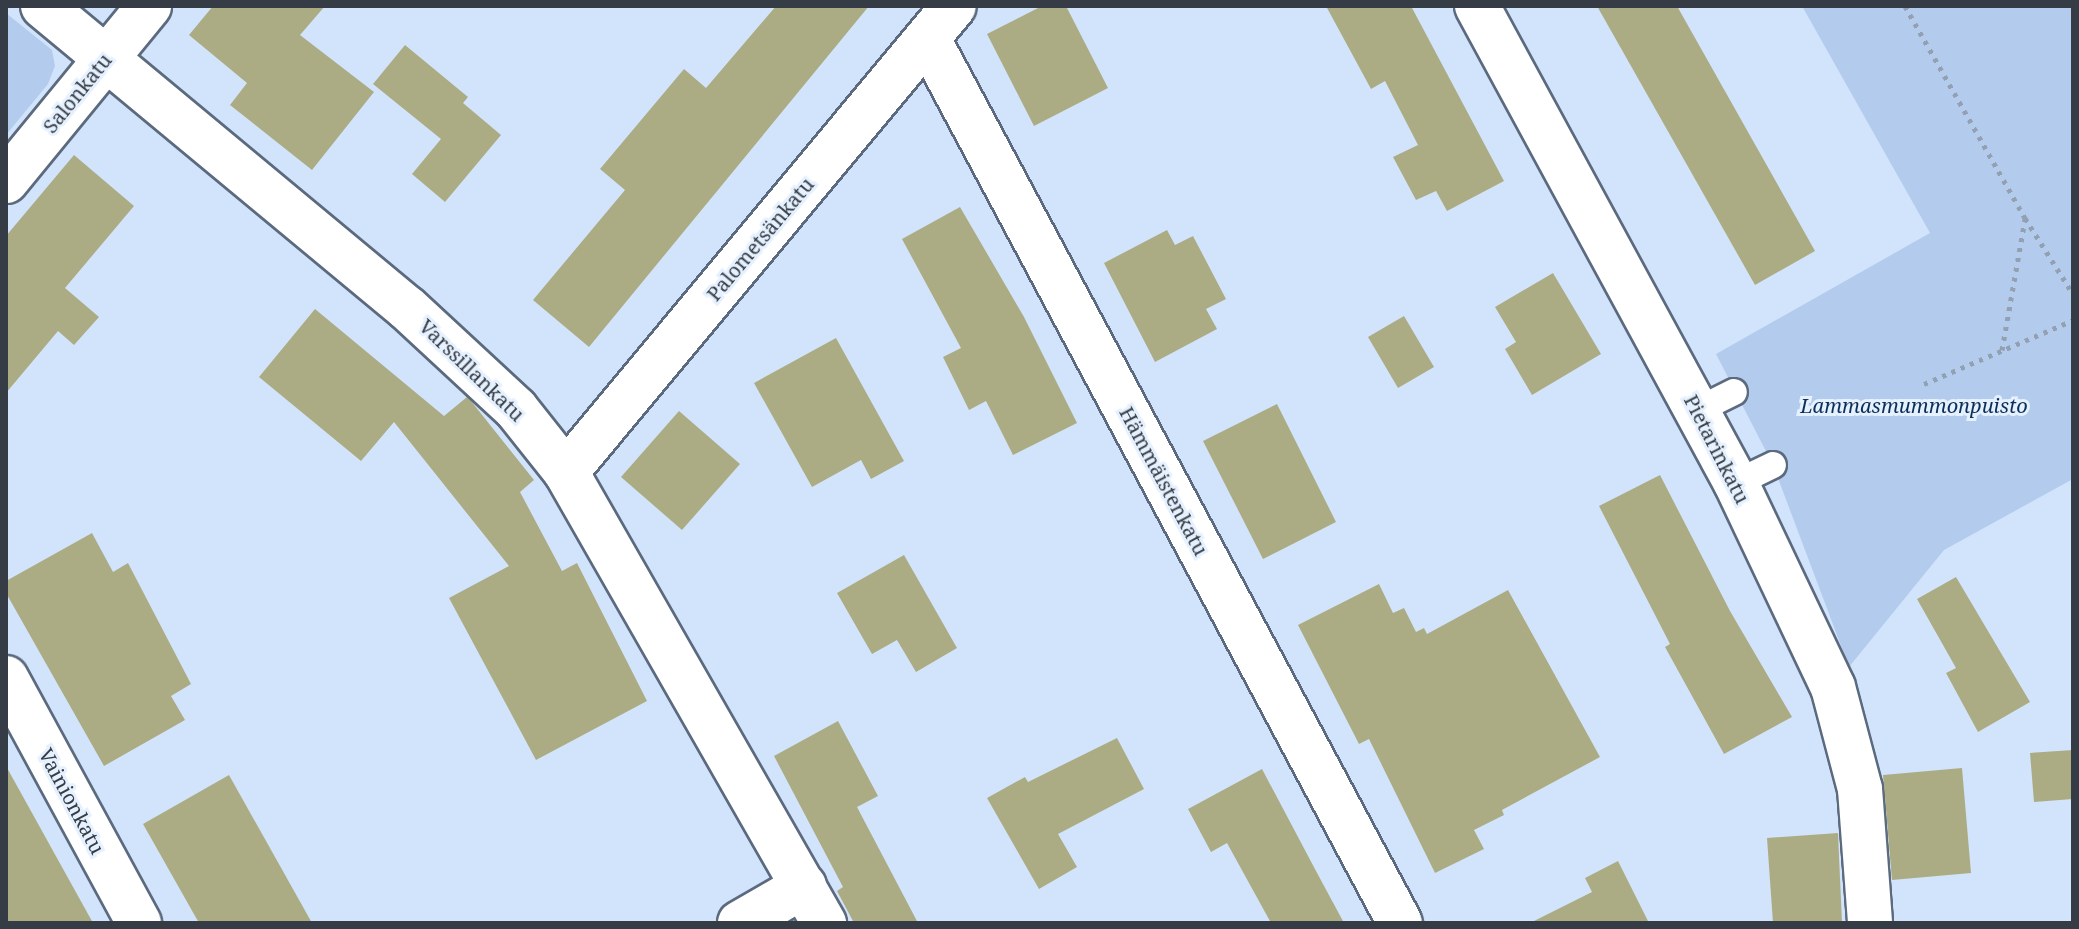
<!DOCTYPE html>
<html>
<head>
<meta charset="utf-8">
<style>
	body { margin:0 }
	#map { position:relative; width:2079px; height:929px; overflow:hidden; background:#d2e4fb; font-family:"Noto Serif",serif }
	div>[style] { position:absolute }
	.green>* { inset:0; background:#b3cced }
	.building>* { inset:0; background:#acac84 }
	.path>* { height:5px; margin-top:-2.5px; transform-origin:0; background:repeating-linear-gradient(90deg,#92a0b1 0 4px,transparent 0 10px) }
	.roads { filter:drop-shadow(2px 0 #5b6a7e) drop-shadow(-2px 0 #5b6a7e) drop-shadow(0 2px #5b6a7e) drop-shadow(0 -2px #5b6a7e) }
	.service>* { height:26px; margin:-13px; padding:0 13px; transform-origin:13px; border-radius:13px; background:#fff }
	.minor>* { height:44px; margin:-22px; padding:0 22px; transform-origin:22px; border-radius:22px; background:#fff }
	.secondary>* { height:44px; margin:-22px; padding:0 22px; transform-origin:22px; border-radius:22px; background:#fff }
	span { translate:-50% -50%; white-space:nowrap; text-align:center; line-height:1.15; -webkit-text-stroke:6px #e6f1ff; paint-order:stroke }
	.street-label { font-size:20px; color:#353c45 }
	.park-label { font-size:20px; color:#0b2f59; font-style:italic }
	.frame { position:absolute; inset:0; border:8px solid #353c45; pointer-events:none }
</style>
</head>
<body>
<div id="map">
	<div class="green">
		<i style="clip-path:polygon(1802px 6px,2073px 6px,2073px 479px,1944px 550px,1849px 667px,1773px 465px,1716px 354px,1930px 233px)"></i>
		<i style="clip-path:polygon(6px 13px,52px 50px,55px 66px,48px 84px,6px 135px)"></i>
	</div>
	<div class="building">
		<i style="clip-path:polygon(213px 6px,325px 6px,300px 35px,374px 92px,312px 170px,230px 105px,247px 83px,189px 35px)"></i>
		<i style="clip-path:polygon(776px 6px,869px 6px,589px 347px,533px 300px,625px 190px,600px 169px,684px 69px,706px 88px)"></i>
		<i style="clip-path:polygon(1042px 6px,1066px 6px,1108px 88px,1034px 126px,987px 34px)"></i>
		<i style="clip-path:polygon(1326px 6px,1411px 6px,1504px 181px,1447px 211px,1436px 191px,1416px 200px,1393px 157px,1418px 145px,1385px 81px,1371px 89px)"></i>
		<i style="clip-path:polygon(1597px 6px,1677px 6px,1815px 251px,1755px 285px)"></i>
		<i style="clip-path:polygon(405px 45px,468px 97px,463px 103px,501px 135px,445px 202px,412px 174px,441px 139px,373px 84px)"></i>
		<i style="clip-path:polygon(74px 155px,134px 206px,65px 288px,99px 317px,74px 345px,58px 331px,6px 393px,6px 236px)"></i>
		<i style="clip-path:polygon(960px 207px,1024px 317px,1077px 423px,1013px 455px,986px 401px,969px 410px,943px 357px,961px 348px,902px 239px)"></i>
		<i style="clip-path:polygon(1167px 230px,1175px 245px,1193px 236px,1226px 299px,1206px 309px,1217px 329px,1155px 362px,1104px 263px)"></i>
		<i style="clip-path:polygon(1553px 273px,1601px 354px,1532px 395px,1505px 349px,1516px 342px,1495px 307px)"></i>
		<i style="clip-path:polygon(315px 309px,444px 416px,467px 397px,471px 401px,534px 480px,520px 492px,562px 571px,577px 563px,647px 701px,536px 760px,449px 598px,509px 566px,394px 422px,361px 461px,259px 377px)"></i>
		<i style="clip-path:polygon(1404px 316px,1434px 367px,1398px 388px,1368px 337px)"></i>
		<i style="clip-path:polygon(836px 338px,904px 461px,871px 479px,861px 460px,812px 487px,754px 383px)"></i>
		<i style="clip-path:polygon(1277px 404px,1336px 522px,1263px 559px,1203px 441px)"></i>
		<i style="clip-path:polygon(679px 411px,740px 464px,682px 530px,621px 477px)"></i>
		<i style="clip-path:polygon(1660px 475px,1730px 611px,1792px 717px,1724px 754px,1665px 647px,1670px 644px,1599px 506px)"></i>
		<i style="clip-path:polygon(92px 533px,113px 572px,128px 563px,191px 684px,171px 696px,185px 720px,104px 766px,6px 593px,6px 581px)"></i>
		<i style="clip-path:polygon(904px 555px,957px 648px,916px 672px,897px 640px,872px 654px,837px 593px)"></i>
		<i style="clip-path:polygon(1956px 577px,2030px 702px,1978px 732px,1946px 673px,1956px 668px,1917px 599px)"></i>
		<i style="clip-path:polygon(1379px 584px,1393px 613px,1404px 608px,1416px 632px,1424px 628px,1427px 634px,1508px 590px,1600px 757px,1502px 810px,1504px 815px,1474px 830px,1484px 849px,1435px 873px,1369px 739px,1359px 744px,1298px 625px)"></i>
		<i style="clip-path:polygon(838px 721px,878px 796px,857px 807px,918px 923px,854px 923px,837px 891px,843px 887px,774px 756px)"></i>
		<i style="clip-path:polygon(1117px 738px,1144px 789px,1058px 834px,1077px 867px,1039px 889px,987px 798px,1025px 777px,1028px 782px)"></i>
		<i style="clip-path:polygon(2073px 750px,2073px 799px,2034px 802px,2030px 753px)"></i>
		<i style="clip-path:polygon(6px 766px,93px 923px,6px 923px)"></i>
		<i style="clip-path:polygon(1962px 768px,1971px 873px,1892px 880px,1883px 775px)"></i>
		<i style="clip-path:polygon(1262px 769px,1316px 871px,1344px 923px,1271px 923px,1227px 843px,1211px 852px,1188px 809px)"></i>
		<i style="clip-path:polygon(229px 775px,312px 923px,199px 923px,143px 824px)"></i>
		<i style="clip-path:polygon(1838px 833px,1842px 923px,1773px 923px,1767px 838px)"></i>
		<i style="clip-path:polygon(1618px 861px,1649px 923px,1530px 923px,1592px 892px,1585px 878px)"></i>
	</div>
	<div class="path">
		<i style="left:1905px;top:6px;width:244px;rotate:60.5deg"></i>
		<i style="left:2025px;top:218px;width:90px;rotate:57.7deg"></i>
		<i style="left:2002px;top:350px;width:133px;rotate:-80deg"></i>
		<i style="left:1924px;top:384px;width:162px;rotate:-23.2deg"></i>
	</div>
	<div class="roads">
		<div class="service">
			<i style="left:1698px;top:410px;width:40px;rotate:-26.6deg"></i>
			<i style="left:1736px;top:483px;width:41px;rotate:-25.9deg"></i>
		</div>
		<div class="minor">
			<i style="left:43px;top:6px;width:473px;rotate:39.7deg"></i>
			<i style="left:407px;top:308px;width:149px;rotate:42.8deg"></i>
			<i style="left:516px;top:409px;width:80px;rotate:51.6deg"></i>
			<i style="left:566px;top:472px;width:520px;rotate:60.23deg"></i>
			<i style="left:1477px;top:6px;width:543px;rotate:61.5deg"></i>
			<i style="left:1736px;top:483px;width:226px;rotate:64.6deg"></i>
			<i style="left:1833px;top:687px;width:106px;rotate:75.2deg"></i>
			<i style="left:1860px;top:789px;width:134px;rotate:85.7deg"></i>
			<i style="left:928px;top:39px;width:1002px;rotate:61.9deg"></i>
			<i style="left:566px;top:472px;width:606px;rotate:-50.22deg"></i>
			<i style="left:6px;top:678px;width:279px;rotate:61.5deg"></i>
			<i style="left:740px;top:923px;width:74px;rotate:-30deg"></i>
		</div>
		<div class="secondary">
			<i style="left:6px;top:181px;width:226px;rotate:-50.7deg"></i>
		</div>
	</div>
	<div class="street-label">
		<span style="left:77px;top:93px;rotate:-51deg">Salonkatu</span>
		<span style="left:760px;top:239px;rotate:-50deg">Palometsänkatu</span>
		<span style="left:472px;top:370px;rotate:44deg">Varssillankatu</span>
		<span style="left:1717px;top:449px;rotate:63deg">Pietarinkatu</span>
		<span style="left:1164px;top:481px;rotate:62deg">Hämmäistenkatu</span>
		<span style="left:72px;top:801px;rotate:62deg">Vainionkatu</span>
	</div>
	<div class="park-label">
		<span style="left:1914px;top:405px">Lammasmummonpuisto</span>
	</div>
	<div class="frame"></div>
</div>
</body>
</html>
